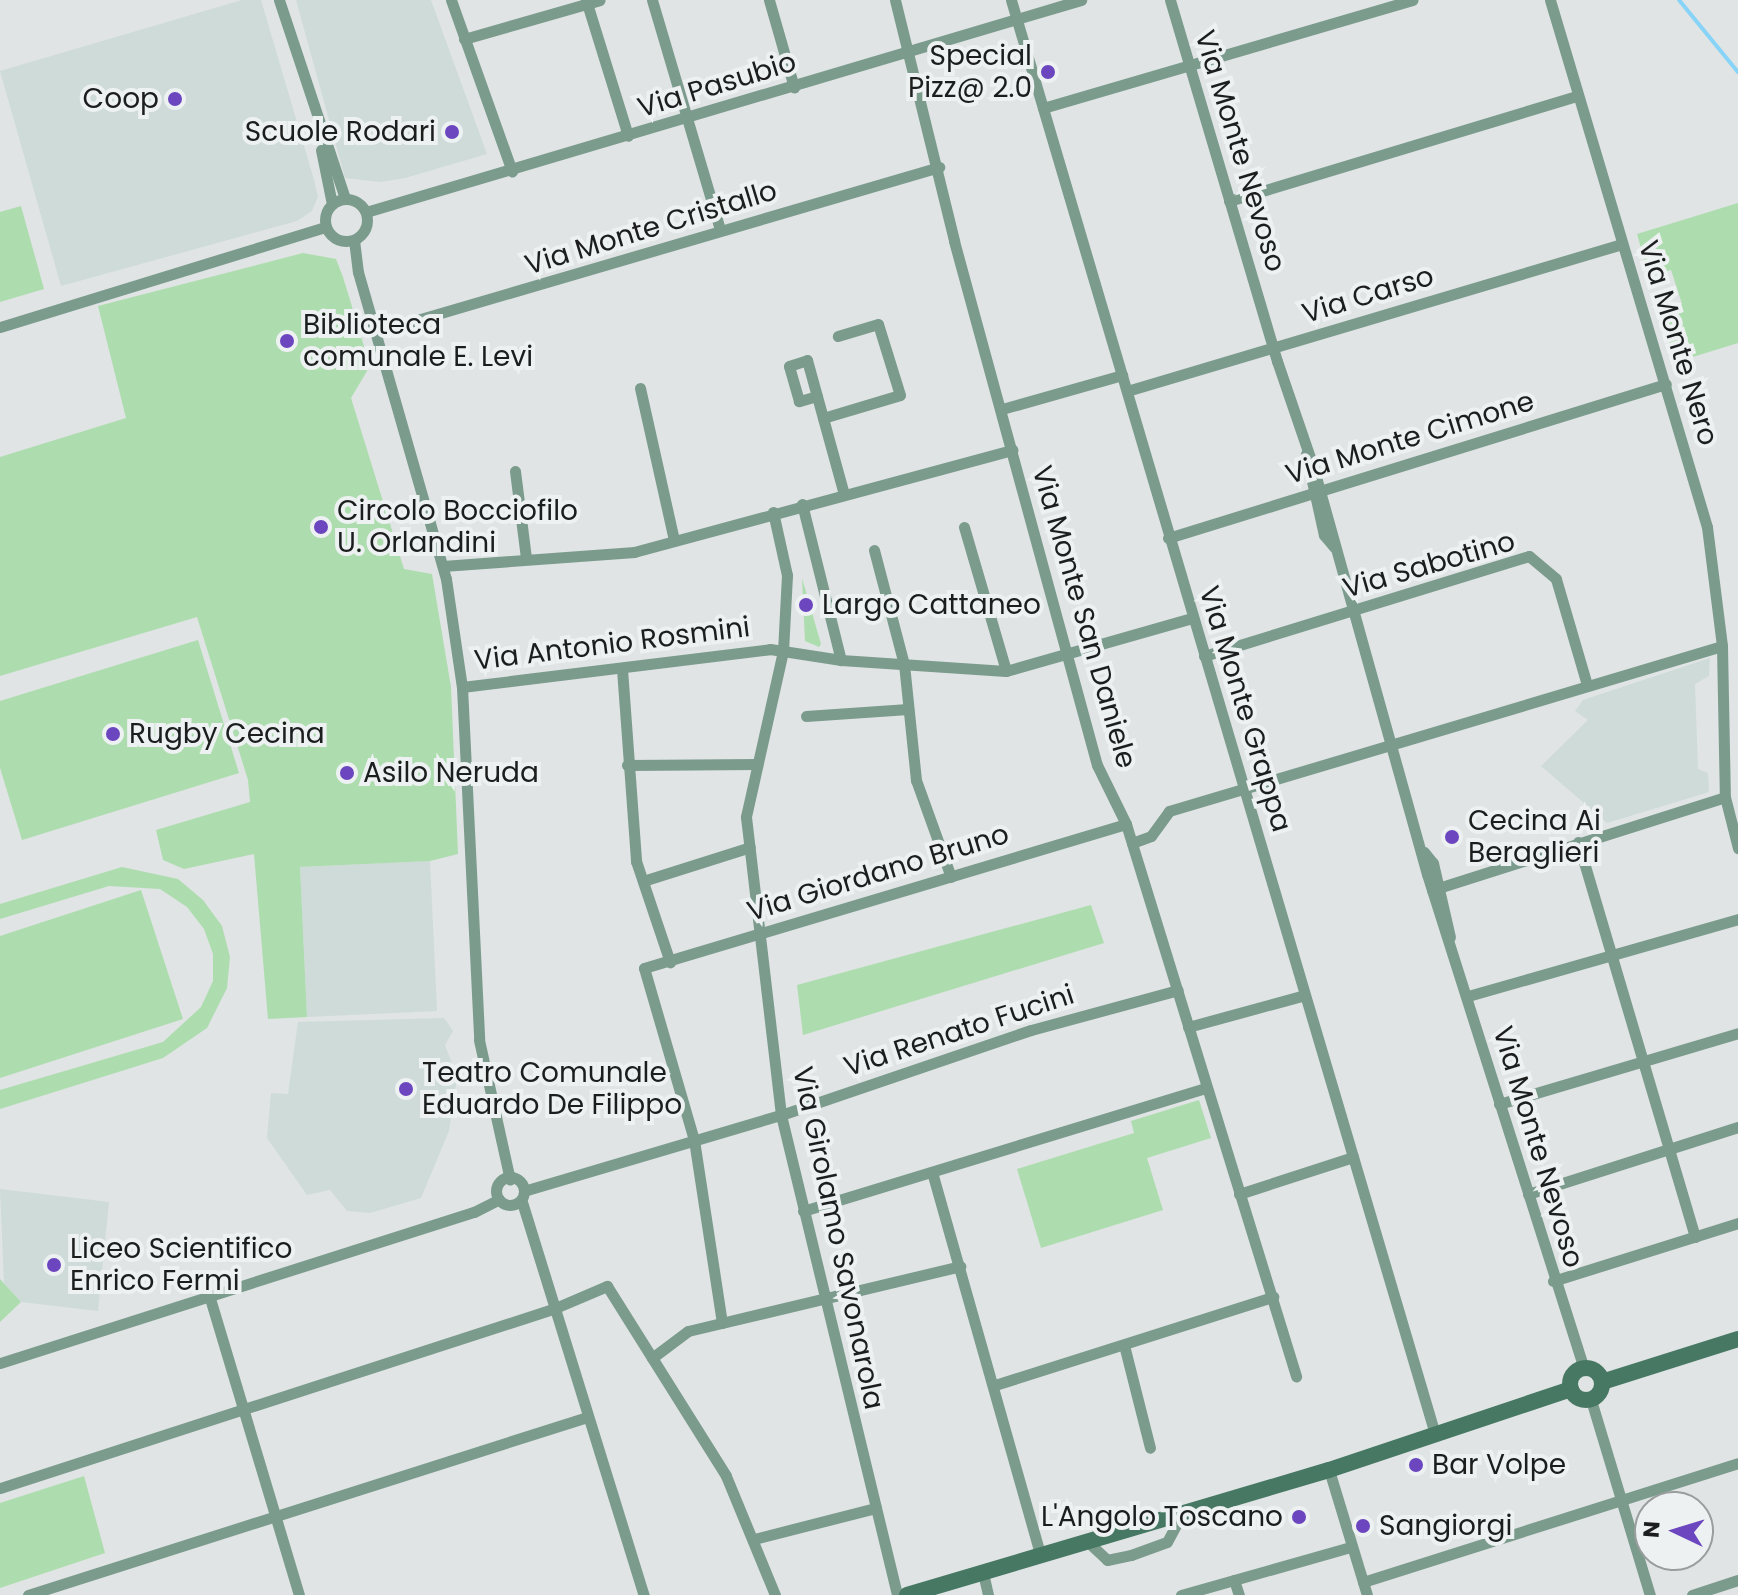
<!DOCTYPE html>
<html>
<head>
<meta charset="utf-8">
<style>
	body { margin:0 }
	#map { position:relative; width:1738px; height:1595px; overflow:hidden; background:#e0e4e4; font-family:Poppins,sans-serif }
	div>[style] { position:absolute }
	.built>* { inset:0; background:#cedbd9 }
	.green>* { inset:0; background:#adddae }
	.stream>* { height:4px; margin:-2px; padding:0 2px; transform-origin:2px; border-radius:2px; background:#87d4f8 }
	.street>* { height:11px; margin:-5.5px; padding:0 5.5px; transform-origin:5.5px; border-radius:5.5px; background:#7b9b8d }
	.street>.ring { margin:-5.5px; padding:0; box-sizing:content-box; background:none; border:11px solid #7b9b8d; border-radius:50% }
	.secondary>* { height:16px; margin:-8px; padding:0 8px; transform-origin:8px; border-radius:8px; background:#477864 }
	.secondary>.ring { margin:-8px; padding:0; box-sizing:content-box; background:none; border:16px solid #477864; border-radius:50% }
	.dots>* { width:22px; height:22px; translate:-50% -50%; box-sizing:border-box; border:4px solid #edf1f1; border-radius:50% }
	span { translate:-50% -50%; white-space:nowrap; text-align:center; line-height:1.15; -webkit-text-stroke:8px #edf1f1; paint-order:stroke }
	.poi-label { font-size:28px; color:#1c1e1e }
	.right { translate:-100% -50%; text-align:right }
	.left { translate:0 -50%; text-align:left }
	.street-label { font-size:28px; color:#1c1e1e }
	.north { position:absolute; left:1634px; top:1491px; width:80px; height:80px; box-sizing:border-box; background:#edf1f1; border:2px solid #999d9d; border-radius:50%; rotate:274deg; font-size:22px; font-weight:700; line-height:32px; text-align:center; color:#1c1e1e }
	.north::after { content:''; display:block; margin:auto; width:28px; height:36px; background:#6b46bf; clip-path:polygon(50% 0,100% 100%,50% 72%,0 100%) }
</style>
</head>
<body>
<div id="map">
	<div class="built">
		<i style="clip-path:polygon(242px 0,261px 0,314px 180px,318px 197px,312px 211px,297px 221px,61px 286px,0 71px)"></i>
		<i style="clip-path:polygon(296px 0,431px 0,487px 154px,405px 178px,380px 182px,345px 178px)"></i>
		<i style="clip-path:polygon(1710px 658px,1709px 676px,1695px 684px,1698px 769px,1708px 773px,1709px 792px,1607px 823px,1541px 766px,1588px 720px,1575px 711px,1583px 700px)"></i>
		<i style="clip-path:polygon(430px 861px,437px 1011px,307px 1017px,300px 867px)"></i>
		<i style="clip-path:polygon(444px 1018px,453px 1031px,445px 1045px,457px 1077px,449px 1131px,421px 1198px,370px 1213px,347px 1211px,330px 1190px,307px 1195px,267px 1138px,271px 1093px,288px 1094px,298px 1022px)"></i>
		<i style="clip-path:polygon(0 1189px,109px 1202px,98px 1311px,21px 1302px,4px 1283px)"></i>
	</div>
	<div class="green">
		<i style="clip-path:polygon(1738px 203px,1738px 343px,1683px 360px,1679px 347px,1671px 349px,1665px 328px,1669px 326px,1664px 310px,1682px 304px,1671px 270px,1649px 276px,1637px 234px)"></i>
		<i style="clip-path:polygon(21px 206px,44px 289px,0 302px,0 212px)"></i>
		<i style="clip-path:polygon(303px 253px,336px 259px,343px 277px,370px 366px,351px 398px,404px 569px,432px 574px,451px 687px,458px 854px,430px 861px,300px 867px,307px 1017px,268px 1019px,254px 854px,184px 869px,163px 860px,156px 830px,250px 802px,248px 780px,197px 617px,0 676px,0 457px,126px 418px,98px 306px)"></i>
		<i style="clip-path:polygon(802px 578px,821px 644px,819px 647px,805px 641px)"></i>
		<i style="clip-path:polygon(198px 640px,239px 773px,22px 840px,0 768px,0 701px)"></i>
		<i style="clip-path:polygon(122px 867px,178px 879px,203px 900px,222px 926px,230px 957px,227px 988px,207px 1028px,163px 1058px,0 1109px,0 1090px,163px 1042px,201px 1007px,213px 981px,213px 954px,204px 929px,187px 907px,160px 889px,109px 886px,0 919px,0 904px)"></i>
		<i style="clip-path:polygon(141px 890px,183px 1019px,0 1078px,0 936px)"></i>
		<i style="clip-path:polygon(1091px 905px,1104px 943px,803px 1035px,797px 985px)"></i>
		<i style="clip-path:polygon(1199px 1100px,1211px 1138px,1147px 1158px,1163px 1210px,1041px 1248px,1017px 1169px,1134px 1133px,1131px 1121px)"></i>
		<i style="clip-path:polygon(0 1279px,21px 1302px,0 1322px)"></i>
		<i style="clip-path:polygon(84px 1476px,105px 1553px,0 1588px,0 1503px)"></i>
	</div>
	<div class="stream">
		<i style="left:1679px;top:0;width:93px;rotate:50.7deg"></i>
	</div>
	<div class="street">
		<i style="left:279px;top:0;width:209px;rotate:71.6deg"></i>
		<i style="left:451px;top:0;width:182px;rotate:70.4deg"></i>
		<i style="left:586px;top:0;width:142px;rotate:72.8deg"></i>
		<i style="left:652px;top:0;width:239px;rotate:73.5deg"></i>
		<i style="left:769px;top:0;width:91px;rotate:74deg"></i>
		<i style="left:895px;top:0;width:248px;rotate:76.2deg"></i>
		<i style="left:954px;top:241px;width:543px;rotate:74.74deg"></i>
		<i style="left:1097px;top:765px;width:66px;rotate:63.8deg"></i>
		<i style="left:1126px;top:824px;width:578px;rotate:72.88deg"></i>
		<i style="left:1011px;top:0;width:1492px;rotate:73.53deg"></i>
		<i style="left:1170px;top:0;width:377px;rotate:73.5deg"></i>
		<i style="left:1277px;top:361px;width:111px;rotate:71.1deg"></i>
		<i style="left:1313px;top:466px;width:424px;rotate:74.4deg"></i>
		<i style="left:1427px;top:874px;width:519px;rotate:72.4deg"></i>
		<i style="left:1550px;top:0;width:550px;rotate:73.41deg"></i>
		<i style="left:1707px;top:527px;width:120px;rotate:82.8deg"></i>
		<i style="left:1722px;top:646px;width:151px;rotate:88.9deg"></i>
		<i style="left:1725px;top:797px;width:53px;rotate:75.7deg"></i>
		<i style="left:464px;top:39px;width:141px;rotate:-16deg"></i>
		<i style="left:1043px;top:108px;width:385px;rotate:-16.3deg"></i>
		<i style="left:321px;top:150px;width:55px;rotate:78.5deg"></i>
		<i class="ring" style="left:325px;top:199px;width:31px;height:31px"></i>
		<i style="left:1229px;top:201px;width:363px;rotate:-16.8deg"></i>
		<i style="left:366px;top:212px;width:746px;rotate:-16.52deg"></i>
		<i style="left:354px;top:240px;width:32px;rotate:83deg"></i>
		<i style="left:358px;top:272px;width:319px;rotate:74deg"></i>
		<i style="left:446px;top:579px;width:109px;rotate:81.6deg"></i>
		<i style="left:462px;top:687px;width:353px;rotate:87.2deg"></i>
		<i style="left:479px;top:1040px;width:143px;rotate:77.5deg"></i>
		<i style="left:0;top:327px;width:341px;rotate:-17.1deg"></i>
		<i style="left:376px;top:332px;width:587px;rotate:-16.33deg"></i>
		<i style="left:640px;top:388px;width:156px;rotate:77.4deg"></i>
		<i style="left:1127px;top:391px;width:516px;rotate:-16.54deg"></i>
		<i style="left:817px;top:396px;width:19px;rotate:164deg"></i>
		<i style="left:799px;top:401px;width:36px;rotate:-106deg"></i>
		<i style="left:789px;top:366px;width:19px;rotate:-18deg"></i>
		<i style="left:807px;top:360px;width:139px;rotate:74.6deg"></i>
		<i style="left:1002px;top:409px;width:125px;rotate:-15.8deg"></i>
		<i style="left:823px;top:418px;width:80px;rotate:-16.6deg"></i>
		<i style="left:900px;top:395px;width:74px;rotate:-107.2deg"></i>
		<i style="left:878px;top:324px;width:42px;rotate:163.3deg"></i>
		<i style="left:1306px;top:454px;width:83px;rotate:77.5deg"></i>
		<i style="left:1324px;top:535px;width:16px;rotate:50deg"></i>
		<i style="left:515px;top:471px;width:88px;rotate:82.8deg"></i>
		<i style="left:802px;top:504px;width:161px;rotate:76deg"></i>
		<i style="left:773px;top:512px;width:65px;rotate:77.5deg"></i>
		<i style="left:787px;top:575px;width:76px;rotate:93deg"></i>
		<i style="left:783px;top:651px;width:170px;rotate:102.6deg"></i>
		<i style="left:746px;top:817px;width:300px;rotate:83.3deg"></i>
		<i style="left:781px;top:1115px;width:494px;rotate:76.4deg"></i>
		<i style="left:964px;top:527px;width:150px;rotate:73.7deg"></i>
		<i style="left:1168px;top:538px;width:521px;rotate:-17.18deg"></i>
		<i style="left:874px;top:550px;width:118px;rotate:75.3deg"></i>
		<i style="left:904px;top:664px;width:117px;rotate:84.1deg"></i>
		<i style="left:916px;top:780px;width:103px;rotate:70.2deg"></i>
		<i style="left:443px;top:566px;width:192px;rotate:-4.2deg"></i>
		<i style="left:634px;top:552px;width:392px;rotate:-15.1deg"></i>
		<i style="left:1204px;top:656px;width:340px;rotate:-17.1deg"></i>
		<i style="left:1529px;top:556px;width:35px;rotate:40deg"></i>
		<i style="left:1556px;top:579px;width:110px;rotate:73.7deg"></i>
		<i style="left:622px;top:669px;width:193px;rotate:85.8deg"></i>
		<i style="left:636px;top:861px;width:107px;rotate:71.4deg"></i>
		<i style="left:462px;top:687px;width:310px;rotate:-7deg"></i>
		<i style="left:770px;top:649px;width:72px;rotate:8.8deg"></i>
		<i style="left:841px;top:660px;width:165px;rotate:3.8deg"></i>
		<i style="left:1006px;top:671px;width:193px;rotate:-15.9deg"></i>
		<i style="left:806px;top:716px;width:102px;rotate:-3.9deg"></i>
		<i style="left:627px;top:765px;width:130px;rotate:-0.4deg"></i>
		<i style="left:1578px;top:842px;width:412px;rotate:73.5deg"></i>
		<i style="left:1132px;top:843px;width:20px;rotate:-20deg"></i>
		<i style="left:1151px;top:836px;width:31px;rotate:-54deg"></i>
		<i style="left:1169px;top:811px;width:577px;rotate:-16.61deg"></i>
		<i style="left:1424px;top:852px;width:14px;rotate:51deg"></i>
		<i style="left:1433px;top:863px;width:76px;rotate:77.1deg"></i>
		<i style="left:643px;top:881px;width:112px;rotate:-17.6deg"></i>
		<i style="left:1432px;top:890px;width:307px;rotate:-17.6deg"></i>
		<i style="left:1468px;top:996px;width:281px;rotate:-15.9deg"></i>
		<i style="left:1188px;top:1027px;width:121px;rotate:-15.3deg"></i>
		<i style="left:1499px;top:1104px;width:249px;rotate:-16.5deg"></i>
		<i style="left:932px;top:1172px;width:399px;rotate:74.2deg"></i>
		<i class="ring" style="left:496px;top:1177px;width:17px;height:17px"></i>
		<i style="left:527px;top:1190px;width:265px;rotate:-16.5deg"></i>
		<i style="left:781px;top:1115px;width:264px;rotate:-18.8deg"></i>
		<i style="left:1031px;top:1030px;width:152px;rotate:-15.2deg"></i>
		<i style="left:1239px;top:1194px;width:120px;rotate:-18deg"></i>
		<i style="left:1528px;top:1194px;width:220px;rotate:-17.7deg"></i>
		<i style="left:522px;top:1202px;width:412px;rotate:72.8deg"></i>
		<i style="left:803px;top:1211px;width:420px;rotate:-17deg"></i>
		<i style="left:1553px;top:1281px;width:194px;rotate:-17.4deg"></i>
		<i style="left:209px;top:1295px;width:313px;rotate:73.3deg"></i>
		<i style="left:722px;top:1323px;width:185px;rotate:-98.7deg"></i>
		<i style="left:694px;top:1140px;width:179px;rotate:-106.2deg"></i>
		<i style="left:644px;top:968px;width:503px;rotate:-16.63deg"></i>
		<i style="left:1124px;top:1345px;width:106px;rotate:75.8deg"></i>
		<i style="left:652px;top:1358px;width:45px;rotate:-36.9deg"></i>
		<i style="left:688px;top:1331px;width:280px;rotate:-13.4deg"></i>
		<i style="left:0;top:1363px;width:497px;rotate:-17.7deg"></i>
		<i style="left:474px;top:1212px;width:28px;rotate:-27deg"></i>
		<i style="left:995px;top:1385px;width:292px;rotate:-17.6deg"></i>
		<i style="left:1591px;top:1400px;width:204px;rotate:73.2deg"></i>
		<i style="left:1329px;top:1470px;width:131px;rotate:73.1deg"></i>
		<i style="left:0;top:1488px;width:581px;rotate:-17.94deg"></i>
		<i style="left:553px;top:1309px;width:59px;rotate:-23.1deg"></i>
		<i style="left:607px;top:1286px;width:224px;rotate:57.9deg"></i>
		<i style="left:726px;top:1476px;width:129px;rotate:67.6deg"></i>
		<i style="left:754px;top:1539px;width:126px;rotate:-14.3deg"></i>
		<i style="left:1088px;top:1542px;width:26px;rotate:43deg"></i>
		<i style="left:1107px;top:1560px;width:25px;rotate:-12deg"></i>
		<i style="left:1131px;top:1555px;width:38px;rotate:-20deg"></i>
		<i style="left:1167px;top:1542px;width:32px;rotate:-62deg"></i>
		<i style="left:983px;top:1573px;width:23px;rotate:77deg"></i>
		<i style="left:1234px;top:1580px;width:16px;rotate:72deg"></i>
		<i style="left:1363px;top:1582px;width:393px;rotate:-17.6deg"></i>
		<i style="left:28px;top:1595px;width:587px;rotate:-17.66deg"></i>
		<i style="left:1181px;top:1595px;width:177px;rotate:-15.8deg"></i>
		<i style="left:1692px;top:1595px;width:48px;rotate:-18.1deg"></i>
	</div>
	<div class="secondary">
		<i class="ring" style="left:1570px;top:1368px;width:16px;height:16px"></i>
		<i style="left:1602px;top:1382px;width:143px;rotate:-17.5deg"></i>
		<i style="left:907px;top:1595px;width:440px;rotate:-16.5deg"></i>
		<i style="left:1329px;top:1470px;width:255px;rotate:-18.5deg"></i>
	</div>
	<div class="dots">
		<i style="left:1048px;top:72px;background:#6b46bf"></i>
		<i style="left:175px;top:99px;background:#6b46bf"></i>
		<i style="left:452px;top:132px;background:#6b46bf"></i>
		<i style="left:287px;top:341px;background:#6b46bf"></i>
		<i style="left:321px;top:527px;background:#6b46bf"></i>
		<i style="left:806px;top:605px;background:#6b46bf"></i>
		<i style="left:113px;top:734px;background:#6b46bf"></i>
		<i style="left:347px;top:773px;background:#6b46bf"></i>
		<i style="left:1452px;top:837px;background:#6b46bf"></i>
		<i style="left:406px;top:1089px;background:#6b46bf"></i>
		<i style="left:54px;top:1265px;background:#6b46bf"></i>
		<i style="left:1416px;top:1465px;background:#6b46bf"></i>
		<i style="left:1299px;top:1517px;background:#6b46bf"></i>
		<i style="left:1363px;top:1526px;background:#6b46bf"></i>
	</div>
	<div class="poi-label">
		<span class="right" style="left:1032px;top:72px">Special<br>Pizz@ 2.0</span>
		<span class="right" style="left:159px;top:99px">Coop</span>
		<span class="right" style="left:436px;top:132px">Scuole Rodari</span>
		<span class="left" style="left:303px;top:341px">Biblioteca<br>comunale E. Levi</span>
		<span class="left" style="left:337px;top:527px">Circolo Bocciofilo<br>U. Orlandini</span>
		<span class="left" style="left:822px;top:605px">Largo Cattaneo</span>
		<span class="left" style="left:129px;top:734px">Rugby Cecina</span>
		<span class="left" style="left:363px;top:773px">Asilo Neruda</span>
		<span class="left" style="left:1468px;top:837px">Cecina Ai<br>Beraglieri</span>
		<span class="left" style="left:422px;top:1089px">Teatro Comunale<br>Eduardo De Filippo</span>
		<span class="left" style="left:70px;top:1265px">Liceo Scientifico<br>Enrico Fermi</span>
		<span class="left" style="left:1432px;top:1465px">Bar Volpe</span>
		<span class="right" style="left:1283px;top:1517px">L'Angolo Toscano</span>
		<span class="left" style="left:1379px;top:1526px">Sangiorgi</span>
	</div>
	<div class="street-label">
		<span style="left:717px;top:85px;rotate:-17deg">Via Pasubio</span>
		<span style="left:1240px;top:151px;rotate:73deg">Via Monte Nevoso</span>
		<span style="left:651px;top:228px;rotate:-17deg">Via Monte Cristallo</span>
		<span style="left:1368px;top:295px;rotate:-17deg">Via Carso</span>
		<span style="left:1678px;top:343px;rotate:73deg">Via Monte Nero</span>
		<span style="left:1410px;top:438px;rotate:-17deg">Via Monte Cimone</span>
		<span style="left:1429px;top:565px;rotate:-16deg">Via Sabotino</span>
		<span style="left:1084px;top:617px;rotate:74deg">Via Monte San Daniele</span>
		<span style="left:612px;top:644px;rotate:-7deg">Via Antonio Rosmini</span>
		<span style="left:1245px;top:709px;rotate:73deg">Via Monte Grappa</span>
		<span style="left:878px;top:873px;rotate:-17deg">Via Giordano Bruno</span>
		<span style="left:959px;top:1031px;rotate:-18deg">Via Renato Fucini</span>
		<span style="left:1538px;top:1147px;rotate:73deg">Via Monte Nevoso</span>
		<span style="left:838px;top:1238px;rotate:78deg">Via Girolamo Savonarola</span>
	</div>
	<div class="north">N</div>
</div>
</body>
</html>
